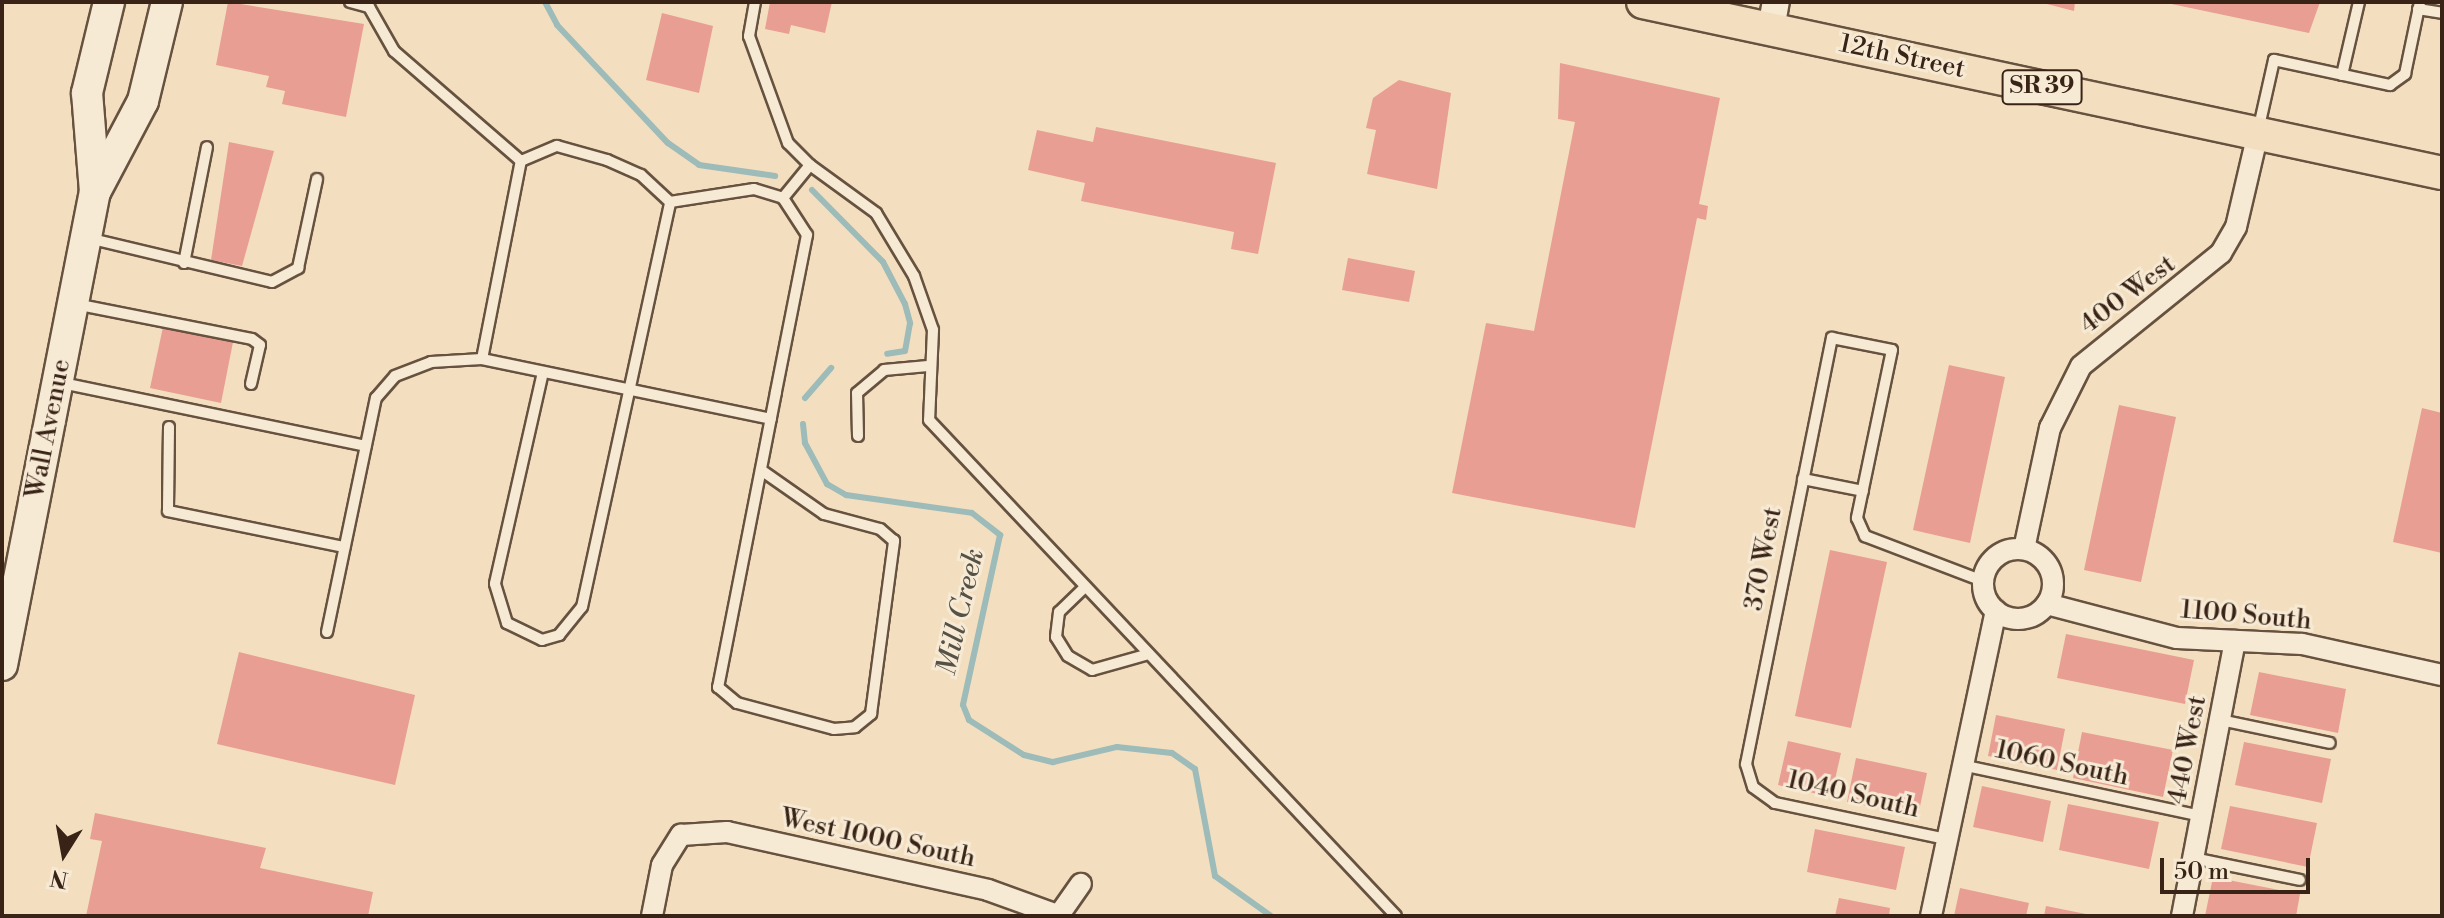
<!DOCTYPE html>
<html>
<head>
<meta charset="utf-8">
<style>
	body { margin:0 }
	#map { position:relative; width:2444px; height:918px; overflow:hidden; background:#f3dfbf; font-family:"Libre Bodoni",serif }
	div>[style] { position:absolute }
	.stream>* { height:6px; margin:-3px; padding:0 3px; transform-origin:3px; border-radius:3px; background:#9dbbb9 }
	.building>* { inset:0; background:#e89e92 }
	.roads { filter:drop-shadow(2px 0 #675240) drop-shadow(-2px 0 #675240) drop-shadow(0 2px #675240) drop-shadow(0 -2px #675240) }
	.service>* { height:10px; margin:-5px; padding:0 5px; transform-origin:5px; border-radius:5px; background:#f7ead5 }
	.minor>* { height:20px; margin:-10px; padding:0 10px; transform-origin:10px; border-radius:10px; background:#f7ead5 }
	.minor>.ring { margin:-10px; padding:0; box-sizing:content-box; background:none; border:20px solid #f7ead5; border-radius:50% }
	.tertiary>* { height:26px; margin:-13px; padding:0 13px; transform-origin:13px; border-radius:13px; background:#f7ead5 }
	.secondary>* { height:30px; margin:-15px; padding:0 15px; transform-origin:15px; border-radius:15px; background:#f7ead5 }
	.primary>* { height:32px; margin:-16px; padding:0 16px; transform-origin:16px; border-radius:16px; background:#f3dfbf }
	span { translate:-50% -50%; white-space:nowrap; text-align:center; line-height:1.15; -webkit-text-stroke:6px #f7ead5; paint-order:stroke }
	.shield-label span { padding:2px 6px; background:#f7ead5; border:2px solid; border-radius:6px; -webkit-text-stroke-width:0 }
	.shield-label { font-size:24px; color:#382316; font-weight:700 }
	.street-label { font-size:26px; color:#382316 }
	.water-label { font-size:28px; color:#565147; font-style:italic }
	.frame { position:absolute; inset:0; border:4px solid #382316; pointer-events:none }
	.north { position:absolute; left:24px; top:814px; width:80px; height:80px; -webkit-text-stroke:6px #f7ead5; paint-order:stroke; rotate:191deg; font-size:22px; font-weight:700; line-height:32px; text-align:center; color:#382316 }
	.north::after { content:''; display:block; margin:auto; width:28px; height:36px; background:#382316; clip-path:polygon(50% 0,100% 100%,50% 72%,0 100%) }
	.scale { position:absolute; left:2160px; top:858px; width:150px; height:36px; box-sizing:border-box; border:4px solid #382316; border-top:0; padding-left:10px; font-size:24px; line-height:28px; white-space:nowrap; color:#382316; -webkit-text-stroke:6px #f7ead5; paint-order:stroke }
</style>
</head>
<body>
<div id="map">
	<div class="stream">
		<i style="left:545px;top:2px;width:26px;rotate:62deg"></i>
		<i style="left:557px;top:25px;width:162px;rotate:46.8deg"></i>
		<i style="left:668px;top:143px;width:38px;rotate:35deg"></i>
		<i style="left:699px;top:165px;width:77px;rotate:8.2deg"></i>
		<i style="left:812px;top:190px;width:101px;rotate:45.4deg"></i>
		<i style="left:883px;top:262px;width:47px;rotate:62.4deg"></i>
		<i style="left:905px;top:304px;width:20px;rotate:75deg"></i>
		<i style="left:910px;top:323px;width:28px;rotate:100deg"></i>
		<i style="left:905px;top:351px;width:18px;rotate:171deg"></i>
		<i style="left:805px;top:398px;width:40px;rotate:-49deg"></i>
		<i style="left:803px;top:424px;width:19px;rotate:84deg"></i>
		<i style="left:805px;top:443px;width:47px;rotate:61.8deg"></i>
		<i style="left:827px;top:484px;width:22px;rotate:30deg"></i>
		<i style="left:846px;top:495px;width:127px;rotate:8.1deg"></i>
		<i style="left:972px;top:513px;width:36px;rotate:38deg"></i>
		<i style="left:1000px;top:535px;width:174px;rotate:102.3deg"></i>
		<i style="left:963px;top:705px;width:16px;rotate:68deg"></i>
		<i style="left:969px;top:720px;width:65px;rotate:32.5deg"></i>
		<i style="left:1024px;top:755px;width:30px;rotate:14deg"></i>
		<i style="left:1053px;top:762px;width:66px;rotate:-13.2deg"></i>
		<i style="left:1117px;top:747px;width:55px;rotate:6.2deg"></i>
		<i style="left:1172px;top:753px;width:28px;rotate:35deg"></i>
		<i style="left:1195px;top:769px;width:109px;rotate:79.4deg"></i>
		<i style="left:1215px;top:876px;width:69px;rotate:35.5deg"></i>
	</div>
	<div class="building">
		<i style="clip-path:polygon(228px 2px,364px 24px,346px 117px,282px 104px,285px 91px,266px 87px,269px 76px,216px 65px)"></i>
		<i style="clip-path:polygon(770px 2px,832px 2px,825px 33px,791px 25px,789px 34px,765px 29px)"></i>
		<i style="clip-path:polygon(2039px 2px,2075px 2px,2074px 11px)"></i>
		<i style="clip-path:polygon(2162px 2px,2320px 2px,2309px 33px)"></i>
		<i style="clip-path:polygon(662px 13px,713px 26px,699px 93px,646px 80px)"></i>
		<i style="clip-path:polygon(1560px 63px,1720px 98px,1699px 204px,1708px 206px,1706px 220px,1697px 218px,1635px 528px,1452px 493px,1486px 323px,1534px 331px,1575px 122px,1558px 119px)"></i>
		<i style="clip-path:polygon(1399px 80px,1451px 93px,1437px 189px,1367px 174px,1376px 130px,1366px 128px,1373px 98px)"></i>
		<i style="clip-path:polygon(1096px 127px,1276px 163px,1258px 254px,1231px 249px,1234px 232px,1081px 201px,1085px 183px,1028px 170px,1037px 130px,1093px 142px)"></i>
		<i style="clip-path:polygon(229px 142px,274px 151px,242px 266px,211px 260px)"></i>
		<i style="clip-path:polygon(1348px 258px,1415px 271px,1409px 302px,1342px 290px)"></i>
		<i style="clip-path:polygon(163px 327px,233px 342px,221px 403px,150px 388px)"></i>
		<i style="clip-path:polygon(1949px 365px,2005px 377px,1970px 543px,1913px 530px)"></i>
		<i style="clip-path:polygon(2119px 405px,2176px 417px,2141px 582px,2084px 570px)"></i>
		<i style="clip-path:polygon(2422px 408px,2442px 413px,2442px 553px,2393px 542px)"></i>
		<i style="clip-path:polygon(1830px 550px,1887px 562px,1851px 728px,1795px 716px)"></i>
		<i style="clip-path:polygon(2066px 634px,2194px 660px,2185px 704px,2057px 678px)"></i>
		<i style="clip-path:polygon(239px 652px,415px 695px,395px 785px,217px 744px)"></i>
		<i style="clip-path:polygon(2259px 672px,2346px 689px,2338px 733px,2250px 715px)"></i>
		<i style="clip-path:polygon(1996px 715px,2065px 729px,2057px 770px,1988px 756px)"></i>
		<i style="clip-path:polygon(2082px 732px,2173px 750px,2163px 797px,2073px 778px)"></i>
		<i style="clip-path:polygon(1788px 741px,1841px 753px,1831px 797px,1778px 785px)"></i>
		<i style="clip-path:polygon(2244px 742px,2331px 759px,2322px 803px,2235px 785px)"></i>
		<i style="clip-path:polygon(1856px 758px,1927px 773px,1918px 816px,1847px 802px)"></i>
		<i style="clip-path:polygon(1982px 786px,2051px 801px,2043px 842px,1973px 827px)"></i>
		<i style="clip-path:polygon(2068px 804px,2159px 822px,2149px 869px,2059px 850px)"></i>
		<i style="clip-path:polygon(2230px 806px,2317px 823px,2308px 867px,2221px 849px)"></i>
		<i style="clip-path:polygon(95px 813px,266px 848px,260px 868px,373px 892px,368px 916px,86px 916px,102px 841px,90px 839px)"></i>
		<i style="clip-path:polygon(1815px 829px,1905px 847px,1896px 890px,1807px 872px)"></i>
		<i style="clip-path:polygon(2213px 877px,2300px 894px,2296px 916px,2205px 916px)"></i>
		<i style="clip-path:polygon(1960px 888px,2029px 903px,2026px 916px,1954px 916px)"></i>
		<i style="clip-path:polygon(1839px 898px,1890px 908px,1889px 916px,1835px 916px)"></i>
		<i style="clip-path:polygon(2046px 906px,2091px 915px,2091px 916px,2044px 916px)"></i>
	</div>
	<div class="roads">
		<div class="service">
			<i style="left:350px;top:2px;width:20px;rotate:15deg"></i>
			<i style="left:369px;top:7px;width:51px;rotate:60.4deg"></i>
			<i style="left:394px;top:51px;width:168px;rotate:40.9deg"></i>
			<i style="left:521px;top:161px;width:39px;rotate:-23deg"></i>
			<i style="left:557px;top:146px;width:52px;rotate:15.6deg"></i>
			<i style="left:607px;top:160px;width:37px;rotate:24deg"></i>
			<i style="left:641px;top:175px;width:40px;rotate:43deg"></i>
			<i style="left:755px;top:2px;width:35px;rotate:100deg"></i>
			<i style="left:749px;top:36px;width:114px;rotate:70deg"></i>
			<i style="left:788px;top:143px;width:31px;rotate:45deg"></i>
			<i style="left:810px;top:165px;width:43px;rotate:129.3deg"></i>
			<i style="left:2418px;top:9px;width:24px;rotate:9deg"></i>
			<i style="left:2342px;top:75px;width:75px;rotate:-76.9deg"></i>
			<i style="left:2258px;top:131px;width:73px;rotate:-77.3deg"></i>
			<i style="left:2274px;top:60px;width:119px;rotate:12.2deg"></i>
			<i style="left:2390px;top:85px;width:19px;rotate:-36deg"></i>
			<i style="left:2405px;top:74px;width:74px;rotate:-78.2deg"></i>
			<i style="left:810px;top:165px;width:82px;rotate:36deg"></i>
			<i style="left:876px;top:213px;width:74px;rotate:58.9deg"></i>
			<i style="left:914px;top:276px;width:57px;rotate:70.6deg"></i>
			<i style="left:933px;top:330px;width:90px;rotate:92.5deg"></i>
			<i style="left:929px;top:420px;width:681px;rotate:46.72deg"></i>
			<i style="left:88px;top:238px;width:189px;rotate:13.4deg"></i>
			<i style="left:272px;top:282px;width:30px;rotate:-28deg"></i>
			<i style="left:298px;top:268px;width:91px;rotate:-77.9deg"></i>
			<i style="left:184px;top:263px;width:118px;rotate:-78.8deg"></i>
			<i style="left:75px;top:304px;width:180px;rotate:11.2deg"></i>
			<i style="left:252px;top:339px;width:10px;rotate:37deg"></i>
			<i style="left:260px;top:345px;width:40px;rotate:103deg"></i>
			<i style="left:482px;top:359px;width:202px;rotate:-78.9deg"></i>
			<i style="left:543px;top:372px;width:217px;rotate:102.8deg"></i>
			<i style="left:495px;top:584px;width:41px;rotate:72.9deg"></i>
			<i style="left:507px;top:623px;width:39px;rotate:26deg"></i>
			<i style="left:542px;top:640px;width:18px;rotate:-16deg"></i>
			<i style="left:559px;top:635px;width:36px;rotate:-51deg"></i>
			<i style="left:582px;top:607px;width:414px;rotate:-77.7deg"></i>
			<i style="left:670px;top:202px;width:85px;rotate:-8.8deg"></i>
			<i style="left:754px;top:189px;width:30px;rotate:17deg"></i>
			<i style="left:783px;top:198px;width:44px;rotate:57deg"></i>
			<i style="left:807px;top:235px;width:160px;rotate:101.2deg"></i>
			<i style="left:776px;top:392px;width:301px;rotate:101.1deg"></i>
			<i style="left:718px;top:687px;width:25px;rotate:40deg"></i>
			<i style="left:737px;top:703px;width:100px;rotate:15deg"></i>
			<i style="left:834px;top:729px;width:21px;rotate:-5deg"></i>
			<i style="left:855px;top:727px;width:21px;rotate:-39deg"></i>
			<i style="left:871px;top:714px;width:175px;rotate:-82.4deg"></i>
			<i style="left:894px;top:541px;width:18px;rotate:-139deg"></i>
			<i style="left:880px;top:529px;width:58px;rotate:-165deg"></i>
			<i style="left:824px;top:514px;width:77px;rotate:-145.1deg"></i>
			<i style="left:62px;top:383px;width:310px;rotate:11.7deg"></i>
			<i style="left:169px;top:427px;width:84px;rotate:90.7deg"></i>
			<i style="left:168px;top:511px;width:180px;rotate:11.6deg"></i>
			<i style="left:858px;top:436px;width:43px;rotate:-91.3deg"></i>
			<i style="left:857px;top:393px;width:35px;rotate:-40deg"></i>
			<i style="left:884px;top:370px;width:44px;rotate:-5.2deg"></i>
			<i style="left:1803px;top:479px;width:61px;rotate:11.3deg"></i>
			<i style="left:1085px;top:587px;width:36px;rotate:136deg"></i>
			<i style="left:1059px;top:612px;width:25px;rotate:97deg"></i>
			<i style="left:1056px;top:637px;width:22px;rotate:58deg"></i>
			<i style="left:1068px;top:656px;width:28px;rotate:30deg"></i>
			<i style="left:1092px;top:670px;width:59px;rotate:-15.7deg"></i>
			<i style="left:327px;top:632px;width:239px;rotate:-78.2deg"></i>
			<i style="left:376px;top:398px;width:29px;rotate:-49deg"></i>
			<i style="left:395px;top:376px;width:39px;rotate:-21deg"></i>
			<i style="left:431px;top:362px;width:51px;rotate:-3.4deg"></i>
			<i style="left:482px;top:359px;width:295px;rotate:11.7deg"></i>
			<i style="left:2220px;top:720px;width:112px;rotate:11.8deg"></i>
			<i style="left:1961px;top:765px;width:245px;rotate:12deg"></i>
			<i style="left:1946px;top:839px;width:175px;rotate:-168.1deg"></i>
			<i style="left:1775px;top:803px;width:27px;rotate:-144deg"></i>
			<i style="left:1753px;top:787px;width:24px;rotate:-107deg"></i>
			<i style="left:1746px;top:764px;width:435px;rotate:-78.6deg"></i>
			<i style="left:1832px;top:338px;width:61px;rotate:11.3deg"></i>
			<i style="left:1892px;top:350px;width:172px;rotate:101.8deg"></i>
			<i style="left:1857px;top:518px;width:20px;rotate:66deg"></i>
			<i style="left:1865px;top:536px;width:126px;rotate:20.9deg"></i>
			<i style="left:2193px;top:858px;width:109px;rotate:11.6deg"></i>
		</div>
		<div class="minor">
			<i style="left:2024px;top:549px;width:124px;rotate:-77.9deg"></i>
			<i style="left:2050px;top:428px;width:69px;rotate:-63.4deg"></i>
			<i style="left:2081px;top:366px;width:180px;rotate:-38.9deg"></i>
			<i style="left:2221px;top:253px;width:30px;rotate:-60deg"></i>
			<i style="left:2236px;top:227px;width:97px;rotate:-76.8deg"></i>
			<i class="ring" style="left:1983px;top:549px;width:50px;height:50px"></i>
			<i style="left:2047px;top:604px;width:134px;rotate:14.7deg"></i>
			<i style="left:2177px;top:638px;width:125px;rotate:2.7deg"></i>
			<i style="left:2302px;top:644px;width:143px;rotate:12.5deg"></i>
			<i style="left:1059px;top:915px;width:38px;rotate:-55deg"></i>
			<i style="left:652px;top:916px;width:52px;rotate:-78.9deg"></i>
			<i style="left:662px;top:865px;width:36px;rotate:-58deg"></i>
			<i style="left:681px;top:835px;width:46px;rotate:-3.7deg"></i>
			<i style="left:727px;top:832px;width:267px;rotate:12.5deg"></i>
			<i style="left:988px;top:890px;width:77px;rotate:19.9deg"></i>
			<i style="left:1931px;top:916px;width:312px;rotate:-78deg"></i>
			<i style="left:2182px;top:916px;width:280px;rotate:-79.1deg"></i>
		</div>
		<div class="tertiary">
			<i style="left:1771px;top:29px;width:27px;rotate:-80deg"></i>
		</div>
		<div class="secondary">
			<i style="left:95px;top:192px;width:103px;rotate:-62.2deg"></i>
			<i style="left:143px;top:101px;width:102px;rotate:-76.4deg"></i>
			<i style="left:2px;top:665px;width:482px;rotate:-78.9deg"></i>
			<i style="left:95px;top:192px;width:99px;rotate:-94.6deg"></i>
			<i style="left:87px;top:93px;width:94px;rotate:-76.4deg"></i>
		</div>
		<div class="primary">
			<i style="left:1643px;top:2px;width:817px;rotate:12.08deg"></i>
		</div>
	</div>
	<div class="shield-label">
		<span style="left:2042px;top:87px">SR 39</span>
	</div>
	<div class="street-label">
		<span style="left:1902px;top:57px;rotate:12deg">12th Street</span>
		<span style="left:2128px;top:295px;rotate:-37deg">400 West</span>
		<span style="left:49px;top:429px;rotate:-79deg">Wall Avenue</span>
		<span style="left:1764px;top:559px;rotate:-79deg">370 West</span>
		<span style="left:2246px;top:616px;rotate:5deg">1100 South</span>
		<span style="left:2188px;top:750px;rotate:-79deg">440 West</span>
		<span style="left:2062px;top:764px;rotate:12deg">1060 South</span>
		<span style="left:1853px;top:795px;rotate:13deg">1040 South</span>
		<span style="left:878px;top:839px;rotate:12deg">West 1000 South</span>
	</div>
	<div class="water-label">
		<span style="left:961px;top:612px;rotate:-77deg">Mill Creek</span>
	</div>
	<div class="frame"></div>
	<div class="north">N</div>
	<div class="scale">50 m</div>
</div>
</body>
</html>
